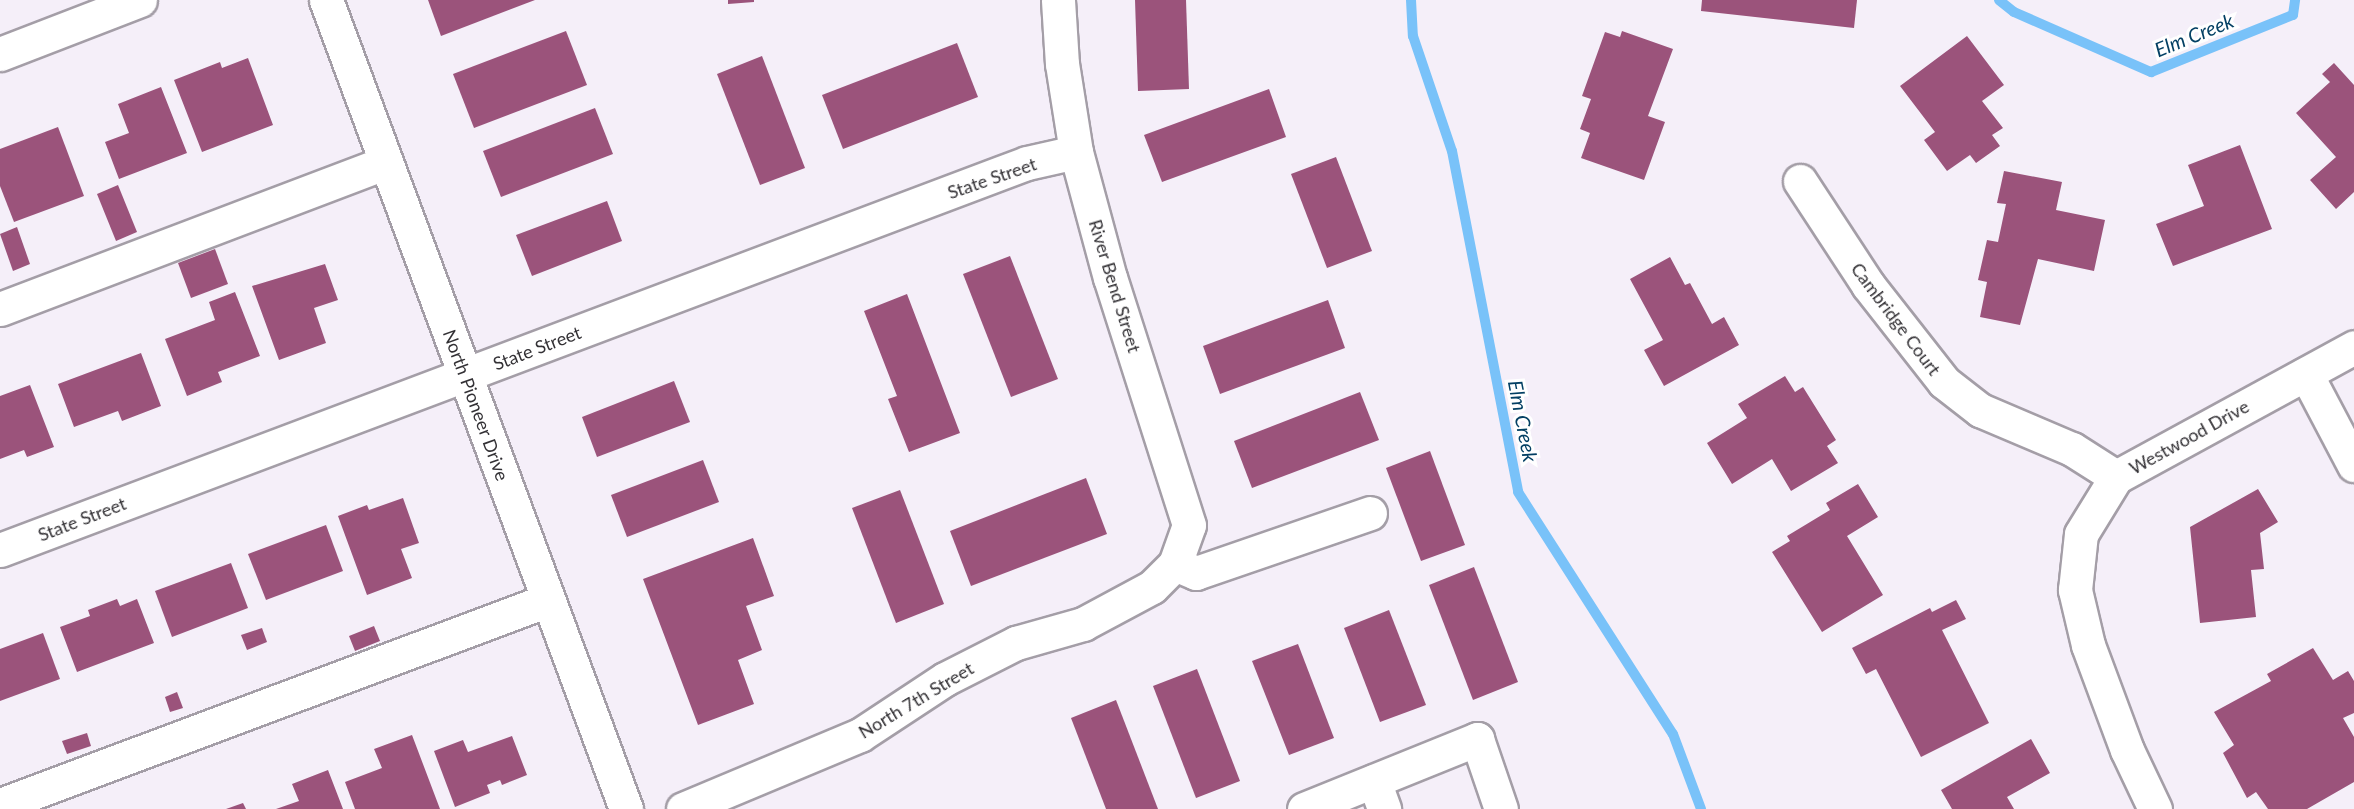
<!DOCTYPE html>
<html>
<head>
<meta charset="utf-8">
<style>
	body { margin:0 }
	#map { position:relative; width:2354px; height:809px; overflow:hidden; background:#f5eff9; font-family:Lato,sans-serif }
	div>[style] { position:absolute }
	.stream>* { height:10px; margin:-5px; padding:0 5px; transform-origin:5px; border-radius:5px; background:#79c2f9 }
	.building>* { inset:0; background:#9b537b }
	.roads { filter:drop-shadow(2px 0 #a49ea7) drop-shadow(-2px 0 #a49ea7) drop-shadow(0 2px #a49ea7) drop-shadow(0 -2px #a49ea7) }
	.minor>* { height:33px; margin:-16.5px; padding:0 16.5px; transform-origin:16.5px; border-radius:16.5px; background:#fff }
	span { translate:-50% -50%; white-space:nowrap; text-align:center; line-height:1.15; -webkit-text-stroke:6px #fff; paint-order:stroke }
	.street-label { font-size:18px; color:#333135 }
	.water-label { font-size:20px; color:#033f63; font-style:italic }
</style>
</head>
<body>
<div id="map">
	<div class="stream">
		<i style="left:1411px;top:0;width:36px;rotate:87deg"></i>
		<i style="left:1413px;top:36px;width:121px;rotate:71.3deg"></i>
		<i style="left:1452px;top:151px;width:347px;rotate:79deg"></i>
		<i style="left:1518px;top:492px;width:287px;rotate:57.4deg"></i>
		<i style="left:1673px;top:734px;width:80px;rotate:69.5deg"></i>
		<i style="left:1999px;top:0;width:19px;rotate:39deg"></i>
		<i style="left:2014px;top:12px;width:150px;rotate:23.7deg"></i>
		<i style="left:2151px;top:72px;width:153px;rotate:-21.9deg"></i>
		<i style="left:2293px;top:15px;width:15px;rotate:-82deg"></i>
	</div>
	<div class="building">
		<i style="clip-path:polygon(428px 0,535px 0,441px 36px)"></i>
		<i style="clip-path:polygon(728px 0,754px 0,754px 2px,728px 4px)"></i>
		<i style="clip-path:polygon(1135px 0,1186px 0,1189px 89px,1138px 91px)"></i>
		<i style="clip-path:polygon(1702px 0,1857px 0,1854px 28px,1701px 11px)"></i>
		<i style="clip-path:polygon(566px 31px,587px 85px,474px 128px,453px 74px)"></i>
		<i style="clip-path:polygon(1622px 31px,1673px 49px,1648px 116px,1665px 122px,1644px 180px,1581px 158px,1590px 133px,1580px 129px,1591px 99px,1582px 96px,1605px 32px,1620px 37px)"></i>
		<i style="clip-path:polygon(1967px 36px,2004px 85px,1982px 101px,2003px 128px,1992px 135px,2000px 146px,1976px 163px,1970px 155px,1947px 171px,1924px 140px,1935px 132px,1900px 86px)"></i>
		<i style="clip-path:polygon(957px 43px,978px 97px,843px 149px,822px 95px)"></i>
		<i style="clip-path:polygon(762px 56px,805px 168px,760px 185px,717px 74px)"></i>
		<i style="clip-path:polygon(248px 58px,273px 125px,202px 152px,174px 80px,220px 62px,222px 68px)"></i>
		<i style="clip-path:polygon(2334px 63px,2354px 85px,2354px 192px,2336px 209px,2310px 180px,2336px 157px,2296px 113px,2330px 82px,2322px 74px)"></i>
		<i style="clip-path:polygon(161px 87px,187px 153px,119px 179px,105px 142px,129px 133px,118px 104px)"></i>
		<i style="clip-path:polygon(1269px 89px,1286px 137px,1162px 182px,1144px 135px)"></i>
		<i style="clip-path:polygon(595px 108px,613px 154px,501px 197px,483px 151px)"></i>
		<i style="clip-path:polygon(58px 127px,84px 196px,14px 222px,0 186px,0 149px)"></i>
		<i style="clip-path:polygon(2240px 145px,2272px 229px,2173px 266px,2156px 224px,2204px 206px,2188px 165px)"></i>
		<i style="clip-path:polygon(1336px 157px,1372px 251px,1327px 268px,1291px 174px)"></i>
		<i style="clip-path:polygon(2004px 171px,2062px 182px,2056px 210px,2105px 220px,2094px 271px,2038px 259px,2020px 325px,1980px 317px,1987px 282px,1978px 280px,1987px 240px,1998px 242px,2006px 204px,1997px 203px)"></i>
		<i style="clip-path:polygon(118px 185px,137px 232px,116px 241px,97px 194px)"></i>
		<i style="clip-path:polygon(607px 201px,622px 241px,532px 276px,516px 235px)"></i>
		<i style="clip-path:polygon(17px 227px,30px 264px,13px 271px,0 234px)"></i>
		<i style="clip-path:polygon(215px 249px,228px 284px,191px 298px,178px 263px)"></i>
		<i style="clip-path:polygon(1010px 256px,1058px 379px,1011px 397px,963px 274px)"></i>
		<i style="clip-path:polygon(1670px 257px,1685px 285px,1690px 283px,1712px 324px,1724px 317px,1739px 345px,1664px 386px,1644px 350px,1663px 340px,1630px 279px)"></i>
		<i style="clip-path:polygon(325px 264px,338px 300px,314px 308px,326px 343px,279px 360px,252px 286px)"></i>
		<i style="clip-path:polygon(235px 292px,260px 356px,218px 372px,222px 382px,187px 396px,165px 339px,215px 320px,209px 302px)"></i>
		<i style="clip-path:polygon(907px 294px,960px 433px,909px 452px,888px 399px,897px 396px,864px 311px)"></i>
		<i style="clip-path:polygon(1328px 300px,1345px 348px,1220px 394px,1203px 346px)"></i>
		<i style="clip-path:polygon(141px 353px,161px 406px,122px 421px,118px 411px,74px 427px,58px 384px)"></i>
		<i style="clip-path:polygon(1785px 376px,1795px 392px,1803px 387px,1836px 440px,1827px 446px,1838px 463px,1791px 491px,1772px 459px,1732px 484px,1707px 443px,1747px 418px,1738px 404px)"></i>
		<i style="clip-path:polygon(674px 381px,690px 422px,597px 457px,582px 417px)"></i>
		<i style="clip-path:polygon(30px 385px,54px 447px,27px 457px,24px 450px,0 459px,0 396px)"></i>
		<i style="clip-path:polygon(1360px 392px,1379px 440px,1252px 488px,1234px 441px)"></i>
		<i style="clip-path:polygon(1430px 451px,1465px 545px,1421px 561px,1386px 468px)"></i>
		<i style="clip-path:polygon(703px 460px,719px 502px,627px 537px,611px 495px)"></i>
		<i style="clip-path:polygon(1086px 478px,1107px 534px,971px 586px,950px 531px)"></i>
		<i style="clip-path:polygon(1858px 484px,1878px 517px,1847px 536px,1883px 595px,1822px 632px,1772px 552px,1790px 541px,1787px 536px,1830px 510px,1826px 503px)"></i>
		<i style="clip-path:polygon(2258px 489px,2278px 522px,2260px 533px,2264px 569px,2251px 570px,2256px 617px,2200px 623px,2190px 527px)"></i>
		<i style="clip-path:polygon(900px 490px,944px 604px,896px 623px,852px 508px)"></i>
		<i style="clip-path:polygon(403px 498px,419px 543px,401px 549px,412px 578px,367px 595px,338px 516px,367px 505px,369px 510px)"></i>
		<i style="clip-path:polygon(326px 525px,343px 571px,266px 600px,248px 554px)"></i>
		<i style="clip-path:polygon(753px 538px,774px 596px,746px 606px,762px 650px,738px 660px,754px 704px,698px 725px,643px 579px)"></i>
		<i style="clip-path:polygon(231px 563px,248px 608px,172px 637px,155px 591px)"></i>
		<i style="clip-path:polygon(1474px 567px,1518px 682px,1473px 700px,1429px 585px)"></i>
		<i style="clip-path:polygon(117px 599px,120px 606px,137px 599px,154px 643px,77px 672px,60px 627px,90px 616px,88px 610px)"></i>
		<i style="clip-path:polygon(1956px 600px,1966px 619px,1942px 630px,1989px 723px,1921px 757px,1876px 669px,1866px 674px,1852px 648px,1930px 608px,1932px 612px)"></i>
		<i style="clip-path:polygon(1389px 610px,1426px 705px,1380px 722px,1344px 628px)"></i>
		<i style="clip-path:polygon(374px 626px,380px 641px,355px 651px,349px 636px)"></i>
		<i style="clip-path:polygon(262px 628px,267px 642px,247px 650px,241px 635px)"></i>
		<i style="clip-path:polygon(43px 633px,60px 679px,0 701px,0 649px)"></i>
		<i style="clip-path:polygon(1298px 644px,1334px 738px,1289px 755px,1252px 661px)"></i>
		<i style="clip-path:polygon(2313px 648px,2333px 680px,2348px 671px,2354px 681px,2354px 713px,2343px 718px,2354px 737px,2354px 782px,2307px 809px,2268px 809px,2256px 792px,2247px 798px,2223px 753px,2234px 745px,2214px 712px,2271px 681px,2267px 674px)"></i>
		<i style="clip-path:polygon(1197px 669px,1240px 781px,1196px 798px,1153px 686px)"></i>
		<i style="clip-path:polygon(177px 692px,183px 708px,170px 712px,165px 697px)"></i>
		<i style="clip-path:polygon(1116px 700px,1158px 809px,1106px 809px,1071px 718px)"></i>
		<i style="clip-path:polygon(87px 733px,91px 746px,67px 754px,62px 741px)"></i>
		<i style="clip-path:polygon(412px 735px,440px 809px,355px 809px,345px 782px,382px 768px,374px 749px)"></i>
		<i style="clip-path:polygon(512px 736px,527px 775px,502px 785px,500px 780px,487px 785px,490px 793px,455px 807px,434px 751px,463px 740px,468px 752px)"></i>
		<i style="clip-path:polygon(2031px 739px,2050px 773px,2007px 797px,2014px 809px,1952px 809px,1941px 790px)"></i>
		<i style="clip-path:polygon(328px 770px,343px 809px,276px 809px,299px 801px,292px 784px)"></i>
		<i style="clip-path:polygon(243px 803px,246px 809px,226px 809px)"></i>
	</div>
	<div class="roads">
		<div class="minor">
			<i style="left:326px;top:0;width:863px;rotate:69.65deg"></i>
			<i style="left:0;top:54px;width:150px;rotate:-21.1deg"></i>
			<i style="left:1800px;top:181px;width:124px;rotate:56.8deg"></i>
			<i style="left:1868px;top:285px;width:123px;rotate:51.9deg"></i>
			<i style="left:1944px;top:382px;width:46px;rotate:37.9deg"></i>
			<i style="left:1980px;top:410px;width:100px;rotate:23deg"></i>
			<i style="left:2072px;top:449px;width:52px;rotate:32.5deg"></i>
			<i style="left:0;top:309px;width:413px;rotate:-20.8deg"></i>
			<i style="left:2306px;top:374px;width:103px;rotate:62.2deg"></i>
			<i style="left:0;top:550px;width:1097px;rotate:-20.65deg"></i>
			<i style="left:1027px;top:163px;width:50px;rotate:-12.7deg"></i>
			<i style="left:1175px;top:564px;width:23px;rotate:23deg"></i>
			<i style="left:1196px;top:573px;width:184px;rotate:-19deg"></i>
			<i style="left:1374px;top:781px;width:30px;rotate:70deg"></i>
			<i style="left:0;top:805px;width:585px;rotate:-20.51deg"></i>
			<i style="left:683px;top:809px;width:192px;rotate:-22.7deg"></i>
			<i style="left:860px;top:735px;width:102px;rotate:-33.4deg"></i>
			<i style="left:945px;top:679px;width:80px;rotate:-26.9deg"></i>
			<i style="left:1016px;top:643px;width:70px;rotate:-15.8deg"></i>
			<i style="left:1083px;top:624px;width:78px;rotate:-28.2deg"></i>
			<i style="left:1152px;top:587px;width:33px;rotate:-45deg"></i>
			<i style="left:1175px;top:564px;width:41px;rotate:-70.3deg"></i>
			<i style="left:1189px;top:525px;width:259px;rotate:-107.7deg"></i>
			<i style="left:1110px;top:278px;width:131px;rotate:-105.1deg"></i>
			<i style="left:1076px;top:152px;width:89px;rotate:-99deg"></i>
			<i style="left:1062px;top:64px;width:64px;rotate:-93.6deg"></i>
			<i style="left:1304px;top:809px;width:187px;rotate:-22deg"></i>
			<i style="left:1477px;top:739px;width:74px;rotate:71.1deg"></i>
			<i style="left:2155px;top:809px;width:65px;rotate:-115.4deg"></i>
			<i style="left:2127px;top:750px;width:112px;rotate:-110.4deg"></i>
			<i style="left:2088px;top:645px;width:57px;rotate:-103.3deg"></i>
			<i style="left:2075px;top:590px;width:56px;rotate:-83.9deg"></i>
			<i style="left:2081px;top:534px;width:67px;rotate:-58.4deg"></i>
			<i style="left:2116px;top:477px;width:271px;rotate:-28.6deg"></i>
		</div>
	</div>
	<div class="street-label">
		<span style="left:992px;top:178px;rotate:-19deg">State Street</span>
		<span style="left:1115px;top:286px;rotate:73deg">River Bend Street</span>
		<span style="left:1896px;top:319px;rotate:53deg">Cambridge Court</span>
		<span style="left:537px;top:348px;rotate:-21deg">State Street</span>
		<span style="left:476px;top:405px;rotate:70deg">North Pioneer Drive</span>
		<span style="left:2189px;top:437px;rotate:-29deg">Westwood Drive</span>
		<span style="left:82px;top:519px;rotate:-21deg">State Street</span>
		<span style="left:916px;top:700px;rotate:-31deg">North 7th Street</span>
	</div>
	<div class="water-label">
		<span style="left:2194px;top:35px;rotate:-22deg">Elm Creek</span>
		<span style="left:1523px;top:421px;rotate:79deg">Elm Creek</span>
	</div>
</div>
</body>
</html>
